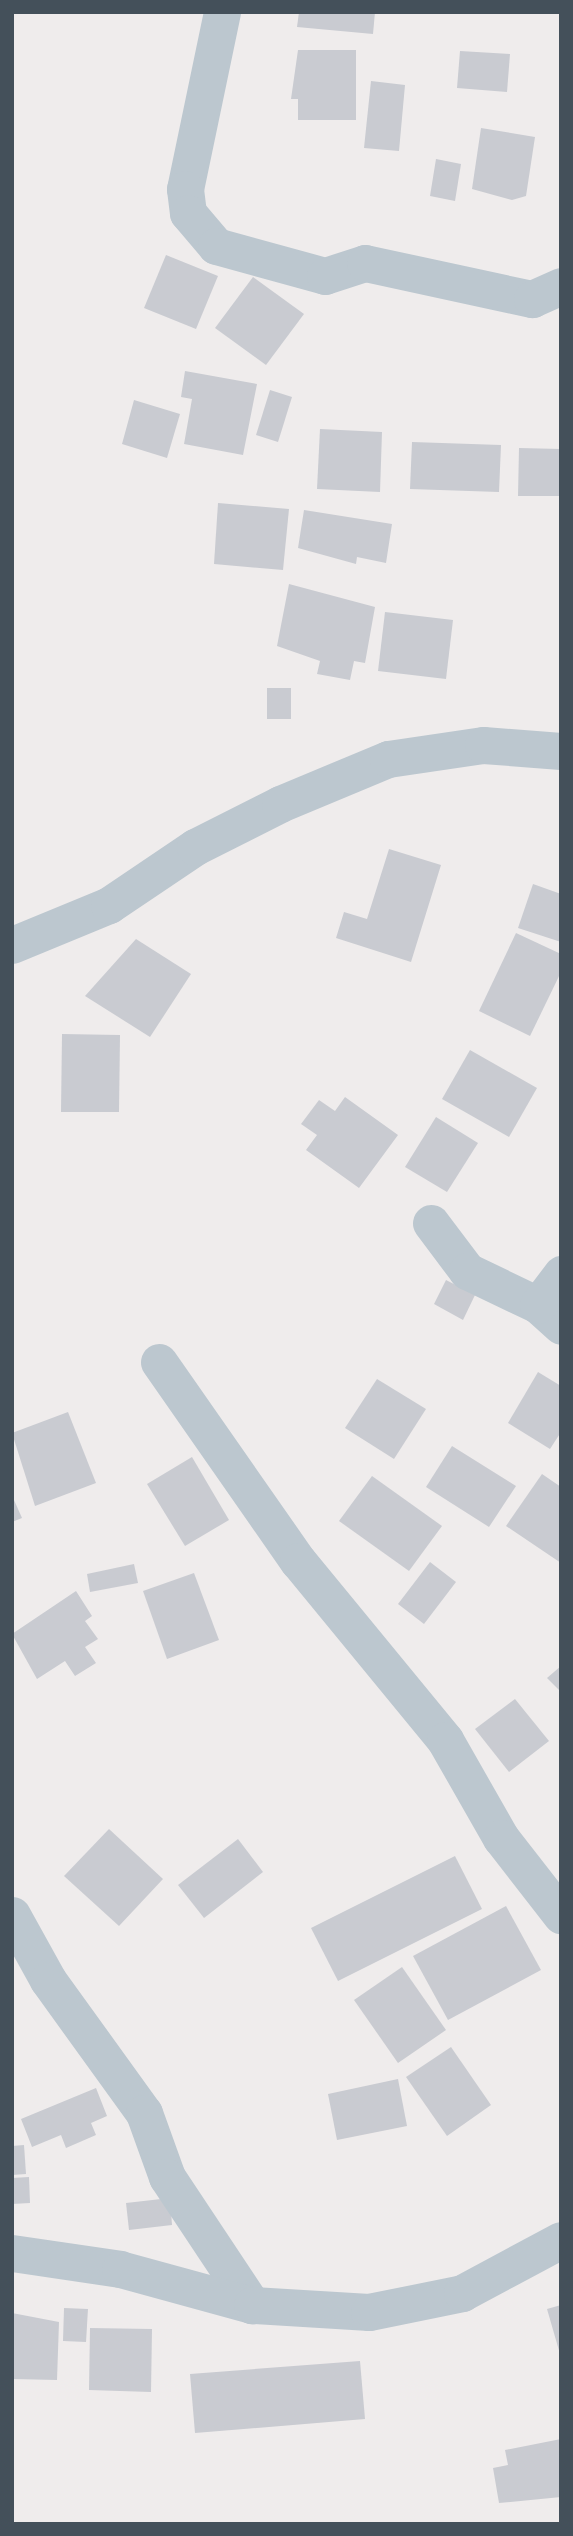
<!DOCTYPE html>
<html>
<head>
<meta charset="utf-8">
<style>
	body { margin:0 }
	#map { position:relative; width:573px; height:2536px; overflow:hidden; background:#efecec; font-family:"Nunito Sans",sans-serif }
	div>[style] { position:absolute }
	.building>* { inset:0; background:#c9cbd1 }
	.street>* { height:37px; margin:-18.5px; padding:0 18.5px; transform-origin:18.5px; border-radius:18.5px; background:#bcc7cf }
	span { translate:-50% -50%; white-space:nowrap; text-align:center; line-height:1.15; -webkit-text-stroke:7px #fff; paint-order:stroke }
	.frame { position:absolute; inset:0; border:14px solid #44505a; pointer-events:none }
</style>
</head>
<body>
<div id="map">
	<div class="building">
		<i style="clip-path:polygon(299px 12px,375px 12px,373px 34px,297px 27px)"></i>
		<i style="clip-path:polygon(298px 50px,356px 50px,356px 120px,298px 120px,298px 99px,291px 99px)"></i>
		<i style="clip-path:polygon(460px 51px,510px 54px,507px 92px,457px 88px)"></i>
		<i style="clip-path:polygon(371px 81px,405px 85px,399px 151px,364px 148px)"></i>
		<i style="clip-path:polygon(481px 128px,535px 137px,526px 196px,512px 200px,472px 189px)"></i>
		<i style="clip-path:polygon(436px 159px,461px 164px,455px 201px,430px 196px)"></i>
		<i style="clip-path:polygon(166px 255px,218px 276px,196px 329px,144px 308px)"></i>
		<i style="clip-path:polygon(253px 277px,304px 314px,266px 365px,215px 328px)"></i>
		<i style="clip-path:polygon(185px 371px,257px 384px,243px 455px,184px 444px,192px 399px,181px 397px)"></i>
		<i style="clip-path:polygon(270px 390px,292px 397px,278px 442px,256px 435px)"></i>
		<i style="clip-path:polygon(134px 400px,180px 414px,167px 458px,122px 444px)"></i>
		<i style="clip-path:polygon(320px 429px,382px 432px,380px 492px,317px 489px)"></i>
		<i style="clip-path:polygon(412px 442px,501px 445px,499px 492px,410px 489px)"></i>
		<i style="clip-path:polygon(519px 448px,561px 449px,561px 496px,518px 496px)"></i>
		<i style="clip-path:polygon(218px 503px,289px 509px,283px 570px,214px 564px)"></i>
		<i style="clip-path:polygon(304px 510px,392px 524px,386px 563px,357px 557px,356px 564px,298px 548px)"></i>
		<i style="clip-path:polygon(289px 584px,375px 607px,365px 663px,354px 661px,350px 680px,317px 674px,320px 661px,277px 646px)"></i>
		<i style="clip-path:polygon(385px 612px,453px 620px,446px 679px,378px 671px)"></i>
		<i style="clip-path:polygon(267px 688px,291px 688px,291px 719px,267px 719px)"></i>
		<i style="clip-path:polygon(389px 849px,441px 865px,411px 962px,336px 938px,344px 912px,367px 919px)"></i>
		<i style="clip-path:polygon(533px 884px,561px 894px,561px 942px,518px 928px)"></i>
		<i style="clip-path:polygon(516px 933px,561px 954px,561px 972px,530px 1036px,479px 1011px)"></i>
		<i style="clip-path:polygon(136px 939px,191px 974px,150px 1037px,85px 996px)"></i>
		<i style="clip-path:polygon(62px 1034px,120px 1035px,119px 1112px,61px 1112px)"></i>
		<i style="clip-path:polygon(470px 1050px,537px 1088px,509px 1137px,442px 1099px)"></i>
		<i style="clip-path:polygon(345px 1097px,398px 1135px,359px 1188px,306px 1150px,317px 1135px,301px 1124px,319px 1100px,335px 1111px)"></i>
		<i style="clip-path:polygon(436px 1117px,478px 1143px,447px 1192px,405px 1167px)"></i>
		<i style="clip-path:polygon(446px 1280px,475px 1295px,463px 1320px,434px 1304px)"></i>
		<i style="clip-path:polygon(538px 1372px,561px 1386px,561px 1432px,550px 1449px,508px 1423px)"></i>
		<i style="clip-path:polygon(377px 1379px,426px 1409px,394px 1459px,345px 1428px)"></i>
		<i style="clip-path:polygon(68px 1412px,96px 1483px,35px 1506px,12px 1433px)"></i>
		<i style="clip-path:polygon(452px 1446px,516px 1486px,489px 1527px,426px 1487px)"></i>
		<i style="clip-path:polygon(192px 1457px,229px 1520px,185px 1546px,147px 1484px)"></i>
		<i style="clip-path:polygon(542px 1474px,561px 1487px,561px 1563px,506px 1526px)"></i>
		<i style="clip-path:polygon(372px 1476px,442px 1526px,409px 1571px,339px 1521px)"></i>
		<i style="clip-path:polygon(14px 1500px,22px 1518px,12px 1522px,12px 1501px)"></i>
		<i style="clip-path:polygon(430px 1562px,456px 1582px,424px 1624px,398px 1604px)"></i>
		<i style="clip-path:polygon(134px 1564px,138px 1583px,90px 1592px,87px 1574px)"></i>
		<i style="clip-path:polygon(194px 1573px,219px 1640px,167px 1659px,143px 1591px)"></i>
		<i style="clip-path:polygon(76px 1591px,92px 1616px,85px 1621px,98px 1639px,85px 1647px,96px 1663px,75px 1676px,65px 1661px,37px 1679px,12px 1634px)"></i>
		<i style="clip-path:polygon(561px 1666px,561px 1692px,547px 1678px)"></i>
		<i style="clip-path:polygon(515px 1699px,549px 1741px,509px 1772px,475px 1729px)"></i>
		<i style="clip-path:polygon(109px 1829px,163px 1879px,119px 1926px,64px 1876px)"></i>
		<i style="clip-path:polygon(238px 1839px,263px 1872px,204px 1918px,178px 1885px)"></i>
		<i style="clip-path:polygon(455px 1856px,482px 1909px,338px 1981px,311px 1928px)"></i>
		<i style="clip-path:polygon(506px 1906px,541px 1970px,448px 2020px,413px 1956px)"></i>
		<i style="clip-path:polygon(402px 1967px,446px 2030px,398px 2063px,354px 2000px)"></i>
		<i style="clip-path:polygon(451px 2047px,491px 2105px,447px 2136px,406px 2077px)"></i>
		<i style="clip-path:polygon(398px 2079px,407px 2126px,337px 2140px,328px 2094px)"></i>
		<i style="clip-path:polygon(96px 2088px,107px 2116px,91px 2123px,96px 2135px,66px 2148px,61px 2135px,32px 2147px,21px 2119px)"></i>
		<i style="clip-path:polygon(24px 2145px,26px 2174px,12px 2175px,12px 2146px)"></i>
		<i style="clip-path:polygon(29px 2177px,30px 2203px,12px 2204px,12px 2178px)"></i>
		<i style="clip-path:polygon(170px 2198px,172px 2225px,129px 2230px,126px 2203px)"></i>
		<i style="clip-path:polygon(561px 2305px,561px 2354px,560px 2354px,547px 2309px)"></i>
		<i style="clip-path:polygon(64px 2308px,88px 2309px,86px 2342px,63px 2341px)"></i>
		<i style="clip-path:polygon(12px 2313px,59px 2322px,57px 2380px,12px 2379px)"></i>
		<i style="clip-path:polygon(90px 2328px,152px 2329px,151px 2392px,89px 2390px)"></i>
		<i style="clip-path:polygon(360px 2361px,365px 2419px,195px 2433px,190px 2374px)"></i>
		<i style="clip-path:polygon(561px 2439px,561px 2497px,499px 2503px,493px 2468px,508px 2465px,505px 2450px)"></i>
	</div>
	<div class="street">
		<i style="left:222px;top:12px;width:181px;rotate:101.8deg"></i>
		<i style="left:185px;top:189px;width:24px;rotate:83deg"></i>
		<i style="left:188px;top:213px;width:43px;rotate:49.7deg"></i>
		<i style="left:216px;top:246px;width:113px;rotate:15.4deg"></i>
		<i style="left:325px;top:276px;width:42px;rotate:-18deg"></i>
		<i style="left:365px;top:263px;width:171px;rotate:12.2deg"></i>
		<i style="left:532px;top:299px;width:32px;rotate:-24deg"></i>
		<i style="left:12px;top:945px;width:105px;rotate:-22.4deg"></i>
		<i style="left:109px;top:905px;width:104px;rotate:-34deg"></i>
		<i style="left:195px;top:847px;width:95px;rotate:-26.8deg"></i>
		<i style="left:280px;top:804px;width:117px;rotate:-22.6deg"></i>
		<i style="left:388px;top:759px;width:96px;rotate:-8.4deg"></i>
		<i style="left:483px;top:745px;width:78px;rotate:4.4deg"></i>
		<i style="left:431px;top:1223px;width:60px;rotate:53.1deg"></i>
		<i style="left:467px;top:1271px;width:79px;rotate:25.6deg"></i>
		<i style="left:538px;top:1305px;width:31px;rotate:42deg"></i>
		<i style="left:538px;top:1305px;width:39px;rotate:-53deg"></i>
		<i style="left:159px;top:1362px;width:243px;rotate:55.1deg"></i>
		<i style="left:298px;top:1561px;width:232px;rotate:50.6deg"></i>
		<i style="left:445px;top:1740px;width:113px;rotate:60.3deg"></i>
		<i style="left:501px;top:1838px;width:98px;rotate:52.1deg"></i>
		<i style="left:12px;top:1915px;width:74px;rotate:61deg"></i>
		<i style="left:48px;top:1980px;width:164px;rotate:54.2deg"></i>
		<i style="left:144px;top:2113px;width:68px;rotate:70.2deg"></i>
		<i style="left:167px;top:2177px;width:154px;rotate:56.4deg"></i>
		<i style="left:12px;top:2253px;width:109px;rotate:8.4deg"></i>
		<i style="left:120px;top:2269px;width:137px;rotate:15.3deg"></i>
		<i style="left:252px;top:2305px;width:117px;rotate:3.4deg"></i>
		<i style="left:369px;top:2312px;width:95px;rotate:-11.5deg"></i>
		<i style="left:462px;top:2293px;width:112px;rotate:-28.2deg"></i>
	</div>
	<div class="frame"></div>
</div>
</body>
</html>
